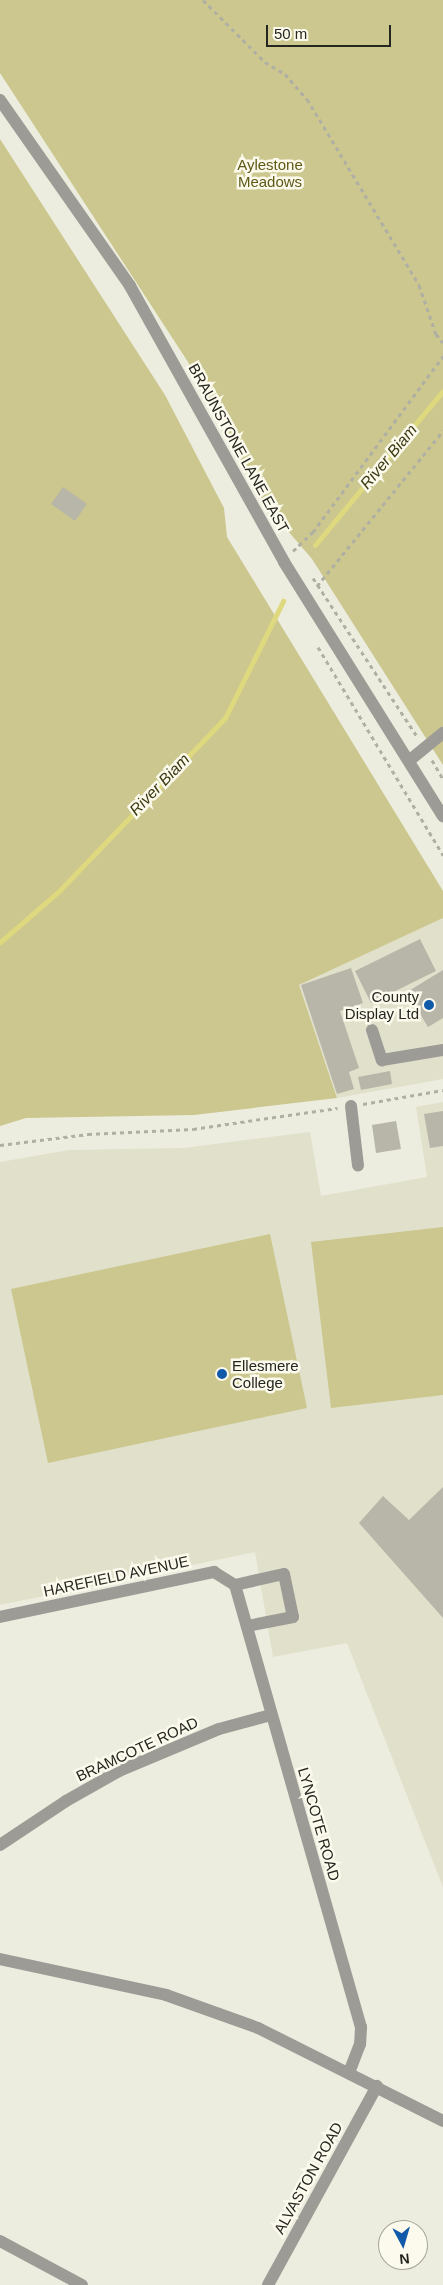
<!DOCTYPE html>
<html>
<head>
<meta charset="utf-8">
<style>
	body { margin:0 }
	#map { position:relative; width:443px; height:2285px; overflow:hidden; background:#ededdf; font-family:Helvetica,sans-serif }
	div>[style] { position:absolute }
	.built>* { inset:0; background:#e1e0cb }
	.green>* { inset:0; background:#cbc78e }
	.stream>* { height:5px; margin:-2.5px; padding:0 2.5px; transform-origin:2.5px; border-radius:2.5px; background:#ded87e }
	.building>* { inset:0; background:#b7b6a9 }
	.path>* { height:3px; margin-top:-1.5px; transform-origin:0; background:repeating-linear-gradient(90deg,#afafa3 0 4px,transparent 0 8px) }
	.minor>* { height:12px; margin:-6px; padding:0 6px; transform-origin:6px; border-radius:6px; background:#9c9b96 }
	.dots>* { width:14px; height:14px; translate:-50% -50%; box-sizing:border-box; border:2px solid #fbfaec; border-radius:50% }
	span { translate:-50% -50%; white-space:nowrap; text-align:center; line-height:1.15; -webkit-text-stroke:5px #fbfaec; paint-order:stroke }
	.park-label { font-size:15px; color:#5f5917 }
	.street-label { font-size:15px; color:#262621 }
	.poi-label { font-size:15px; color:#262621 }
	.right { translate:-100% -50%; text-align:right }
	.left { translate:0 -50%; text-align:left }
	.water-label { font-size:16px; color:#3e3b14; font-style:italic }
	.north { position:absolute; left:378px; top:2220px; width:50px; height:50px; box-sizing:border-box; background:#fbfaec; border:1px solid #a6a59b; border-radius:50%; rotate:174deg; font-size:14px; font-weight:700; line-height:20px; text-align:center; color:#262621 }
	.north::after { content:''; display:block; margin:auto; width:18px; height:22px; background:#105aa9; clip-path:polygon(50% 0,100% 100%,50% 72%,0 100%) }
	.scale { position:absolute; left:266px; top:25px; width:125px; height:22px; box-sizing:border-box; border:2px solid #262621; border-top:0; padding-left:6px; font-size:15px; line-height:18px; white-space:nowrap; color:#262621; -webkit-text-stroke:4px #fbfaec; paint-order:stroke }
</style>
</head>
<body>
<div id="map">
	<div class="built">
		<i style="clip-path:polygon(443px 918px,443px 1079px,337px 1098px,299px 985px)"></i>
		<i style="clip-path:polygon(443px 1102px,443px 1887px,347px 1643px,273px 1657px,255px 1552px,0 1605px,0 1162px,69px 1150px,184px 1148px,310px 1132px,321px 1196px,427px 1177px,416px 1107px)"></i>
	</div>
	<div class="green">
		<i style="clip-path:polygon(0 0,443px 0,443px 765px,312px 559px,264px 503px,188px 362px,0 73px)"></i>
		<i style="clip-path:polygon(0 139px,165px 395px,224px 508px,227px 537px,443px 891px,443px 918px,299px 985px,337px 1098px,194px 1115px,26px 1118px,0 1126px)"></i>
		<i style="clip-path:polygon(443px 1227px,443px 1395px,331px 1408px,311px 1242px)"></i>
		<i style="clip-path:polygon(270px 1234px,307px 1408px,48px 1463px,11px 1289px)"></i>
	</div>
	<div class="stream">
		<i style="left:315px;top:545px;width:200px;rotate:-50.3deg"></i>
		<i style="left:0;top:942px;width:79px;rotate:-40.9deg"></i>
		<i style="left:60px;top:890px;width:238px;rotate:-46.2deg"></i>
		<i style="left:225px;top:718px;width:131px;rotate:-63.6deg"></i>
	</div>
	<div class="building">
		<i style="clip-path:polygon(63px 487px,87px 504px,75px 521px,51px 504px)"></i>
		<i style="clip-path:polygon(420px 939px,436px 971px,371px 1003px,355px 971px)"></i>
		<i style="clip-path:polygon(351px 968px,363px 1003px,340px 1011px,359px 1068px,349px 1072px,354px 1089px,337px 1094px,301px 985px)"></i>
		<i style="clip-path:polygon(443px 970px,443px 1018px,428px 1027px,407px 992px)"></i>
		<i style="clip-path:polygon(390px 1071px,392px 1084px,361px 1090px,358px 1077px)"></i>
		<i style="clip-path:polygon(443px 1111px,443px 1146px,430px 1148px,424px 1114px)"></i>
		<i style="clip-path:polygon(396px 1121px,401px 1149px,376px 1153px,372px 1125px)"></i>
		<i style="clip-path:polygon(443px 1487px,443px 1618px,359px 1523px,383px 1496px,409px 1520px)"></i>
	</div>
	<div class="path">
		<i style="left:203px;top:0;width:88px;rotate:45deg"></i>
		<i style="left:265px;top:62px;width:23px;rotate:31deg"></i>
		<i style="left:285px;top:74px;width:33px;rotate:49deg"></i>
		<i style="left:307px;top:99px;width:217px;rotate:58.9deg"></i>
		<i style="left:419px;top:285px;width:52px;rotate:70.9deg"></i>
		<i style="left:436px;top:334px;width:11px;rotate:52deg"></i>
		<i style="left:293px;top:551px;width:28px;rotate:-44deg"></i>
		<i style="left:313px;top:532px;width:219px;rotate:-53.5deg"></i>
		<i style="left:313px;top:578px;width:191px;rotate:56.7deg"></i>
		<i style="left:317px;top:586px;width:200px;rotate:-50.9deg"></i>
		<i style="left:318px;top:647px;width:243px;rotate:59deg"></i>
		<i style="left:432px;top:760px;width:22px;rotate:60deg"></i>
		<i style="left:363px;top:1104px;width:81px;rotate:-9.9deg"></i>
		<i style="left:0;top:1145px;width:89px;rotate:-7.1deg"></i>
		<i style="left:88px;top:1134px;width:105px;rotate:-2.7deg"></i>
		<i style="left:193px;top:1129px;width:146px;rotate:-8.3deg"></i>
	</div>
	<div class="minor">
		<i style="left:0;top:100px;width:227px;rotate:55deg"></i>
		<i style="left:130px;top:286px;width:316px;rotate:60.8deg"></i>
		<i style="left:284px;top:562px;width:300px;rotate:58deg"></i>
		<i style="left:410px;top:760px;width:43px;rotate:-39.3deg"></i>
		<i style="left:372px;top:1030px;width:32px;rotate:72deg"></i>
		<i style="left:382px;top:1060px;width:62px;rotate:-9.3deg"></i>
		<i style="left:351px;top:1106px;width:60px;rotate:83.3deg"></i>
		<i style="left:235px;top:1585px;width:460px;rotate:74.1deg"></i>
		<i style="left:361px;top:2027px;width:17px;rotate:93deg"></i>
		<i style="left:360px;top:2044px;width:30px;rotate:111deg"></i>
		<i style="left:235px;top:1585px;width:50px;rotate:-12.7deg"></i>
		<i style="left:284px;top:1574px;width:44px;rotate:78.2deg"></i>
		<i style="left:293px;top:1617px;width:47px;rotate:168.9deg"></i>
		<i style="left:0;top:1617px;width:219px;rotate:-11.9deg"></i>
		<i style="left:214px;top:1572px;width:25px;rotate:32deg"></i>
		<i style="left:0;top:1845px;width:79px;rotate:-33.7deg"></i>
		<i style="left:66px;top:1801px;width:61px;rotate:-29.5deg"></i>
		<i style="left:119px;top:1771px;width:108px;rotate:-22.8deg"></i>
		<i style="left:219px;top:1729px;width:54px;rotate:-15.1deg"></i>
		<i style="left:0;top:1959px;width:170px;rotate:12.2deg"></i>
		<i style="left:166px;top:1995px;width:98px;rotate:19.7deg"></i>
		<i style="left:258px;top:2028px;width:207px;rotate:26.7deg"></i>
		<i style="left:0;top:2241px;width:93px;rotate:28.2deg"></i>
		<i style="left:268px;top:2285px;width:227px;rotate:-61.3deg"></i>
	</div>
	<div class="dots">
		<i style="left:429px;top:1005px;background:#105aa9"></i>
		<i style="left:222px;top:1374px;background:#105aa9"></i>
	</div>
	<div class="park-label">
		<span style="left:270px;top:173px">Aylestone<br>Meadows</span>
	</div>
	<div class="street-label">
		<span style="left:239px;top:448px;rotate:61deg">BRAUNSTONE LANE EAST</span>
		<span style="left:116px;top:1576px;rotate:-12deg">HAREFIELD AVENUE</span>
		<span style="left:137px;top:1749px;rotate:-25deg">BRAMCOTE ROAD</span>
		<span style="left:319px;top:1824px;rotate:74deg">LYNCOTE ROAD</span>
		<span style="left:308px;top:2178px;rotate:-61deg">ALVASTON ROAD</span>
	</div>
	<div class="poi-label">
		<span class="right" style="left:419px;top:1005px">County<br>Display Ltd</span>
		<span class="left" style="left:232px;top:1374px">Ellesmere<br>College</span>
	</div>
	<div class="water-label">
		<span style="left:389px;top:457px;rotate:-50deg">River Biam</span>
		<span style="left:160px;top:785px;rotate:-46deg">River Biam</span>
	</div>
	<div class="north">N</div>
	<div class="scale">50 m</div>
</div>
</body>
</html>
